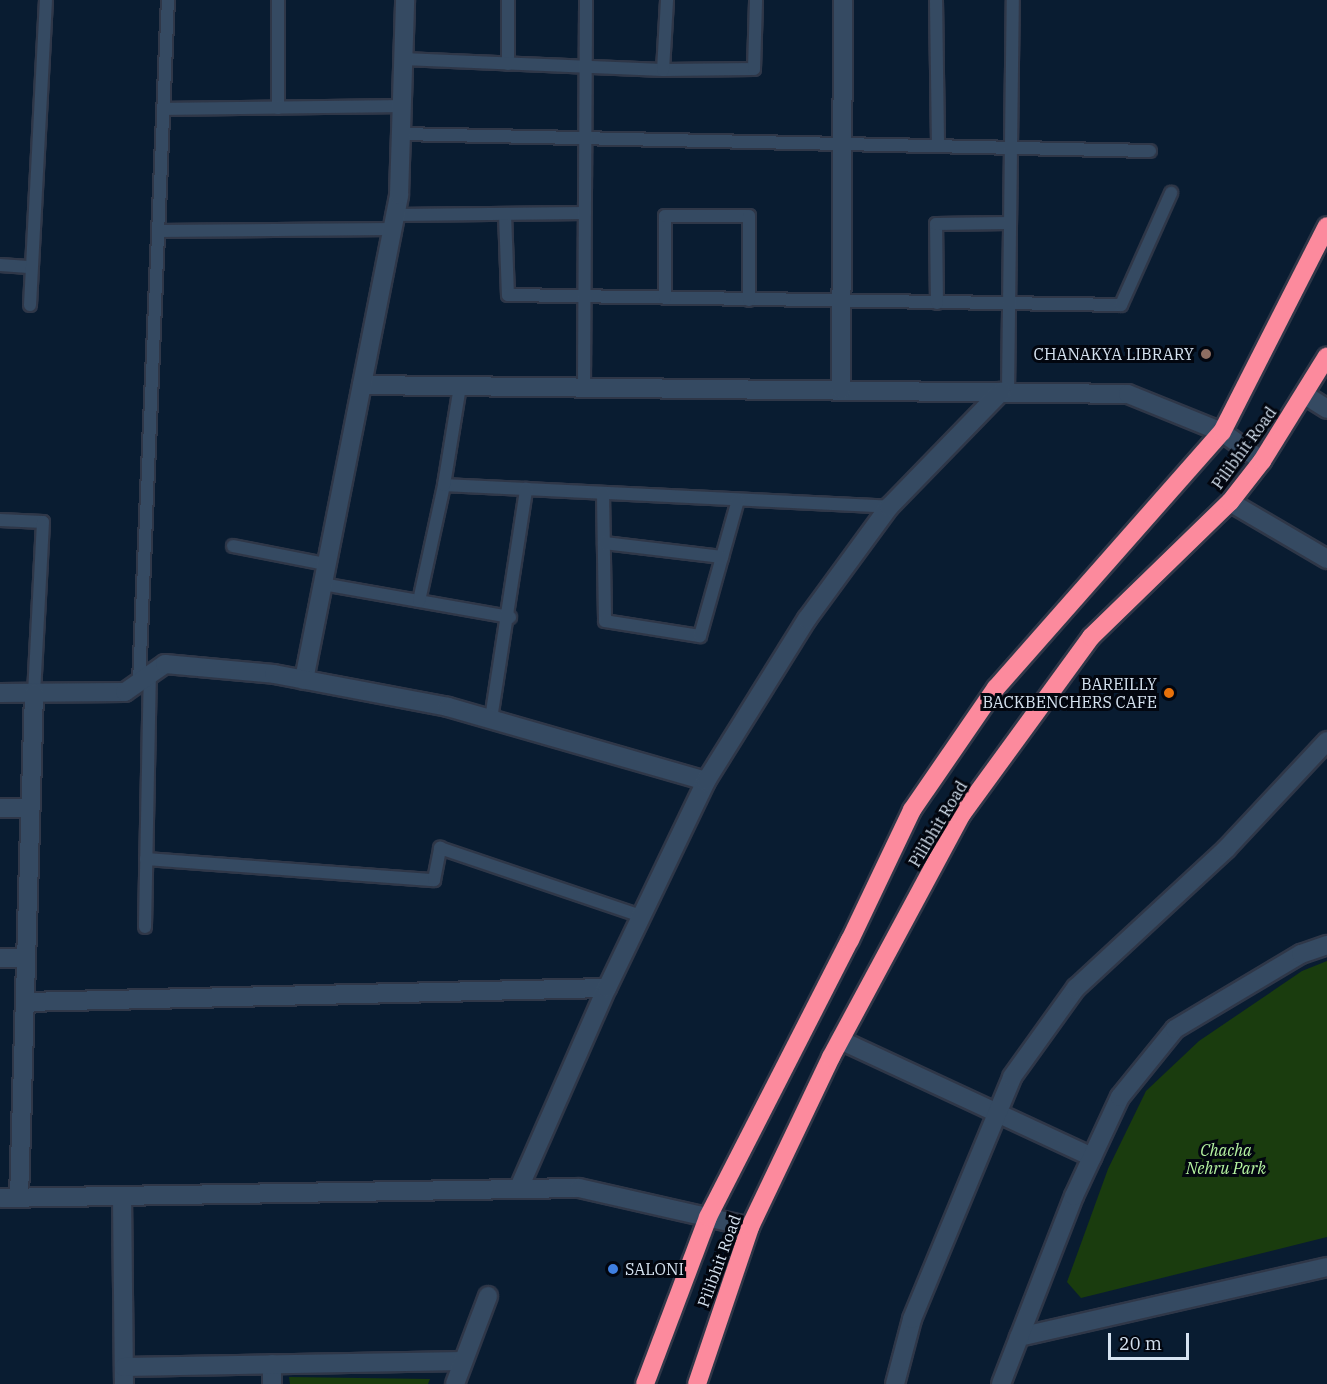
<!DOCTYPE html>
<html>
<head>
<meta charset="utf-8">
<style>
	body { margin:0 }
	#map { position:relative; width:1327px; height:1384px; overflow:hidden; background:#091c31; font-family:"IBM Plex Serif",serif }
	div>[style] { position:absolute }
	.green>* { inset:0; background:#1a3c0e }
	.roads { filter:drop-shadow(2px 0 #2f3748) drop-shadow(-2px 0 #2f3748) drop-shadow(0 2px #2f3748) drop-shadow(0 -2px #2f3748) }
	.lane>* { height:12px; margin:-6px; padding:0 6px; transform-origin:6px; border-radius:6px; background:#354a62 }
	.street>* { height:18px; margin:-9px; padding:0 9px; transform-origin:9px; border-radius:9px; background:#354a62 }
	.secondary>* { height:18px; margin:-9px; padding:0 9px; transform-origin:9px; border-radius:9px; background:#354a62 }
	.highway>* { height:18px; margin:-9px; padding:0 9px; transform-origin:9px; border-radius:9px; background:#fc8a9d }
	.dots>* { width:16px; height:16px; translate:-50% -50%; box-sizing:border-box; border:3px solid #02060f; border-radius:50% }
	span { translate:-50% -50%; white-space:nowrap; text-align:center; line-height:1.15; -webkit-text-stroke:6px #02060f; paint-order:stroke }
	.poi-label { font-size:16px; color:#d6e3f1 }
	.right { translate:-100% -50%; text-align:right }
	.left { translate:0 -50%; text-align:left }
	.street-label { font-size:16px; color:#d6e3f1 }
	.park-label { font-size:16px; color:#b6f5a2; font-style:italic }
	.scale { position:absolute; left:1108px; top:1333px; width:81px; height:27px; box-sizing:border-box; border:3px solid #d6e3f1; border-top:0; padding-left:8px; font-size:18px; line-height:21px; white-space:nowrap; color:#d6e3f1; -webkit-text-stroke:4px #02060f; paint-order:stroke }
</style>
</head>
<body>
<div id="map">
	<div class="green">
		<i style="clip-path:polygon(1327px 961px,1327px 1237px,1081px 1298px,1067px 1282px,1108px 1169px,1146px 1091px,1199px 1041px,1302px 971px)"></i>
		<i style="clip-path:polygon(289px 1377px,430px 1379px,428px 1384px,290px 1384px)"></i>
	</div>
	<div class="roads">
		<div class="lane">
			<i style="left:508px;top:0;width:64px;rotate:90deg"></i>
			<i style="left:936px;top:0;width:146px;rotate:89.2deg"></i>
			<i style="left:403px;top:59px;width:260px;rotate:2.4deg"></i>
			<i style="left:663px;top:70px;width:91px;rotate:-0.6deg"></i>
			<i style="left:754px;top:69px;width:69px;rotate:-88.3deg"></i>
			<i style="left:663px;top:70px;width:70px;rotate:-86.7deg"></i>
			<i style="left:278px;top:108px;width:108px;rotate:-90deg"></i>
			<i style="left:163px;top:109px;width:239px;rotate:-0.7deg"></i>
			<i style="left:401px;top:134px;width:749px;rotate:1.3deg"></i>
			<i style="left:505px;top:214px;width:81px;rotate:87.9deg"></i>
			<i style="left:508px;top:295px;width:613px;rotate:0.93deg"></i>
			<i style="left:1121px;top:305px;width:123px;rotate:-65.9deg"></i>
			<i style="left:395px;top:215px;width:190px;rotate:-0.6deg"></i>
			<i style="left:158px;top:231px;width:234px;rotate:-0.5deg"></i>
			<i style="left:0;top:265px;width:32px;rotate:4deg"></i>
			<i style="left:665px;top:298px;width:82px;rotate:-90deg"></i>
			<i style="left:665px;top:216px;width:84px"></i>
			<i style="left:749px;top:216px;width:84px;rotate:90deg"></i>
			<i style="left:937px;top:303px;width:79px;rotate:-90.7deg"></i>
			<i style="left:936px;top:224px;width:72px;rotate:-0.8deg"></i>
			<i style="left:30px;top:305px;width:305px;rotate:-87deg"></i>
			<i style="left:584px;top:387px;width:387px;rotate:-89.7deg"></i>
			<i style="left:1008px;top:392px;width:392px;rotate:-89.3deg"></i>
			<i style="left:444px;top:485px;width:446px;rotate:2.8deg"></i>
			<i style="left:603px;top:493px;width:128px;rotate:89.1deg"></i>
			<i style="left:605px;top:621px;width:96px;rotate:9deg"></i>
			<i style="left:700px;top:636px;width:141px;rotate:-74.4deg"></i>
			<i style="left:0;top:520px;width:43px;rotate:2.7deg"></i>
			<i style="left:43px;top:522px;width:171px;rotate:93deg"></i>
			<i style="left:604px;top:543px;width:119px;rotate:6.8deg"></i>
			<i style="left:233px;top:546px;width:95px;rotate:11deg"></i>
			<i style="left:322px;top:584px;width:191px;rotate:10deg"></i>
			<i style="left:419px;top:601px;width:119px;rotate:-77.8deg"></i>
			<i style="left:444px;top:485px;width:100px;rotate:-80.8deg"></i>
			<i style="left:139px;top:682px;width:683px;rotate:-87.57deg"></i>
			<i style="left:491px;top:719px;width:233px;rotate:-81.3deg"></i>
			<i style="left:146px;top:859px;width:289px;rotate:4.2deg"></i>
			<i style="left:434px;top:880px;width:33px;rotate:-79deg"></i>
			<i style="left:440px;top:848px;width:212px;rotate:18.7deg"></i>
			<i style="left:145px;top:927px;width:252px;rotate:-88.9deg"></i>
		</div>
		<div class="street">
			<i style="left:362px;top:385px;width:766px;rotate:0.67deg"></i>
			<i style="left:1128px;top:394px;width:101px;rotate:22deg"></i>
			<i style="left:1222px;top:432px;width:49px;rotate:35.9deg"></i>
			<i style="left:841px;top:390px;width:390px;rotate:-89.7deg"></i>
			<i style="left:1305px;top:395px;width:26px;rotate:32deg"></i>
			<i style="left:1230px;top:502px;width:113px;rotate:30.4deg"></i>
			<i style="left:304px;top:680px;width:494px;rotate:-78.9deg"></i>
			<i style="left:399px;top:195px;width:195px;rotate:-88.2deg"></i>
			<i style="left:0;top:693px;width:125px;rotate:-0.5deg"></i>
			<i style="left:125px;top:692px;width:49px;rotate:-35deg"></i>
			<i style="left:165px;top:664px;width:109px;rotate:5.2deg"></i>
			<i style="left:274px;top:674px;width:177px;rotate:10.7deg"></i>
			<i style="left:448px;top:707px;width:268px;rotate:16deg"></i>
			<i style="left:0;top:808px;width:30px"></i>
			<i style="left:0;top:958px;width:26px"></i>
			<i style="left:25px;top:1002px;width:582px;rotate:-1.38deg"></i>
			<i style="left:840px;top:1040px;width:278px;rotate:24.9deg"></i>
			<i style="left:519px;top:1188px;width:219px;rotate:-66.3deg"></i>
			<i style="left:607px;top:988px;width:229px;rotate:-64.4deg"></i>
			<i style="left:706px;top:781px;width:191px;rotate:-58.1deg"></i>
			<i style="left:807px;top:619px;width:139px;rotate:-53.8deg"></i>
			<i style="left:889px;top:507px;width:161px;rotate:-45.8deg"></i>
			<i style="left:122px;top:1196px;width:188px;rotate:89.4deg"></i>
			<i style="left:19px;top:1198px;width:505px;rotate:-88.3deg"></i>
			<i style="left:1019px;top:1337px;width:316px;rotate:-12.8deg"></i>
			<i style="left:272px;top:1364px;width:20px;rotate:90deg"></i>
			<i style="left:124px;top:1367px;width:339px;rotate:-1deg"></i>
			<i style="left:455px;top:1384px;width:94px;rotate:-69.4deg"></i>
			<i style="left:895px;top:1384px;width:67px;rotate:-75.3deg"></i>
			<i style="left:912px;top:1319px;width:262px;rotate:-67.5deg"></i>
			<i style="left:1012px;top:1077px;width:110px;rotate:-54.3deg"></i>
			<i style="left:1076px;top:988px;width:205px;rotate:-42.8deg"></i>
			<i style="left:1226px;top:849px;width:148px;rotate:-46.9deg"></i>
			<i style="left:1001px;top:1384px;width:202px;rotate:-68.8deg"></i>
			<i style="left:1074px;top:1196px;width:109px;rotate:-65.1deg"></i>
			<i style="left:1120px;top:1097px;width:87px;rotate:-51deg"></i>
			<i style="left:1175px;top:1029px;width:147px;rotate:-30.8deg"></i>
			<i style="left:1301px;top:954px;width:28px;rotate:-19deg"></i>
		</div>
		<div class="secondary">
			<i style="left:0;top:1198px;width:579px;rotate:-0.99deg"></i>
			<i style="left:579px;top:1188px;width:175px;rotate:12.8deg"></i>
		</div>
		<div class="highway">
			<i style="left:645px;top:1384px;width:178px;rotate:-69.3deg"></i>
			<i style="left:708px;top:1217px;width:311px;rotate:-62.9deg"></i>
			<i style="left:850px;top:940px;width:144px;rotate:-64.5deg"></i>
			<i style="left:912px;top:810px;width:148px;rotate:-55.5deg"></i>
			<i style="left:996px;top:688px;width:341px;rotate:-48.6deg"></i>
			<i style="left:1222px;top:432px;width:231px;rotate:-63deg"></i>
			<i style="left:697px;top:1384px;width:166px;rotate:-71.3deg"></i>
			<i style="left:750px;top:1227px;width:188px;rotate:-64.5deg"></i>
			<i style="left:831px;top:1057px;width:276px;rotate:-61.7deg"></i>
			<i style="left:962px;top:814px;width:219px;rotate:-53.9deg"></i>
			<i style="left:1091px;top:637px;width:194px;rotate:-44.2deg"></i>
			<i style="left:1230px;top:502px;width:52px;rotate:-52deg"></i>
			<i style="left:1262px;top:461px;width:123px;rotate:-58.2deg"></i>
		</div>
	</div>
	<div class="dots">
		<i style="left:1206px;top:354px;background:#8d6e63"></i>
		<i style="left:1169px;top:693px;background:#e8710a"></i>
		<i style="left:613px;top:1269px;background:#3f7fe0"></i>
	</div>
	<div class="poi-label">
		<span class="right" style="left:1194px;top:354px">CHANAKYA LIBRARY</span>
		<span class="right" style="left:1157px;top:693px">BAREILLY<br>BACKBENCHERS CAFE</span>
		<span class="left" style="left:625px;top:1269px">SALONI</span>
	</div>
	<div class="street-label">
		<span style="left:1244px;top:448px;rotate:-54deg">Pilibhit Road</span>
		<span style="left:938px;top:824px;rotate:-59deg">Pilibhit Road</span>
		<span style="left:719px;top:1261px;rotate:-70deg">Pilibhit Road</span>
	</div>
	<div class="park-label">
		<span style="left:1226px;top:1159px">Chacha<br>Nehru Park</span>
	</div>
	<div class="scale">20 m</div>
</div>
</body>
</html>
